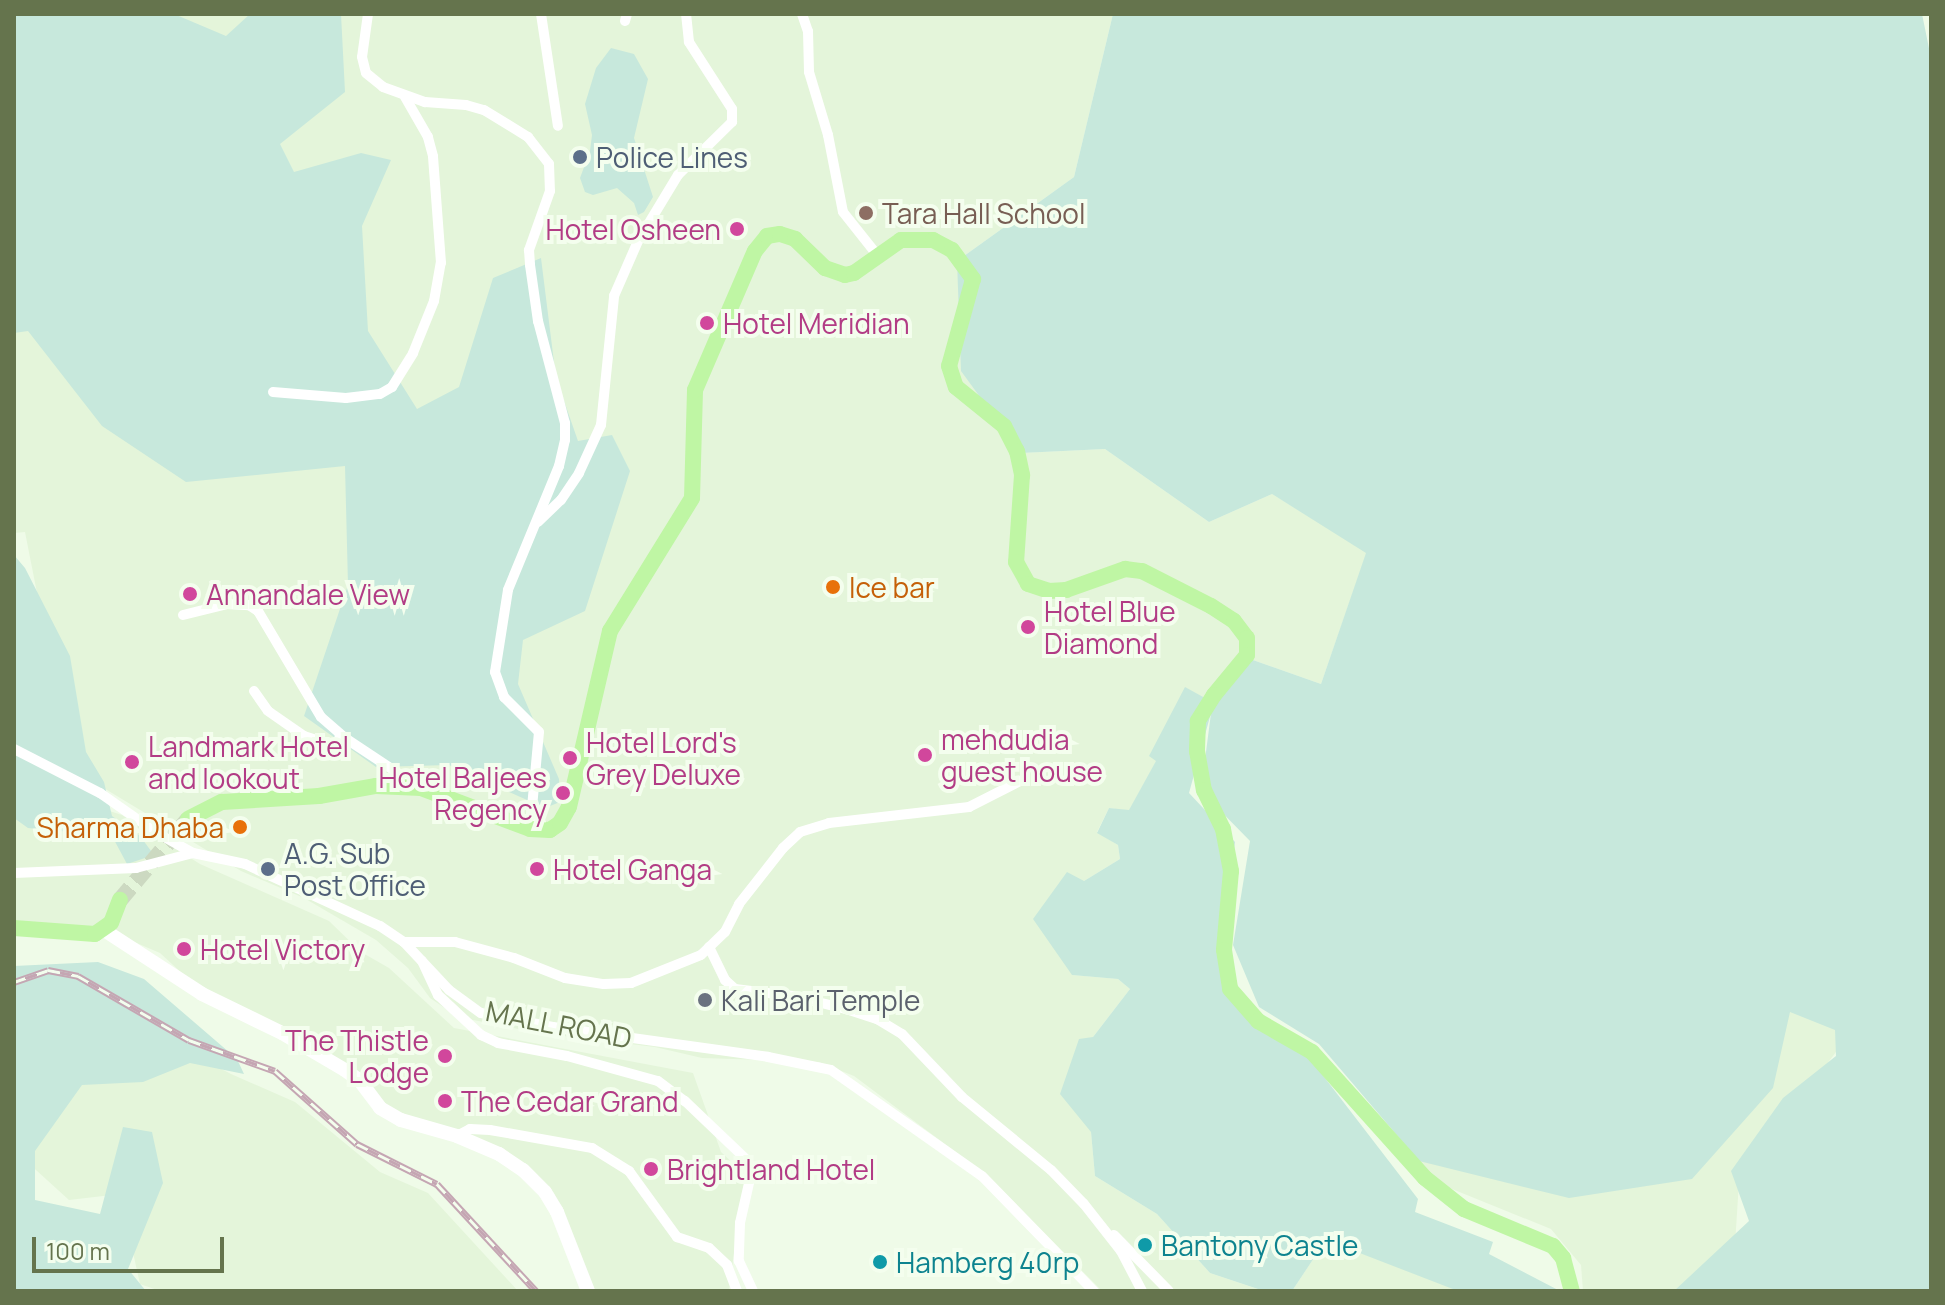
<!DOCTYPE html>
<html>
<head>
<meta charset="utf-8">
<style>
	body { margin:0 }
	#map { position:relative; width:1945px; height:1305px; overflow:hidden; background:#effbe8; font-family:Manrope,sans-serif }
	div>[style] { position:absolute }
	.residential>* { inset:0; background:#e4f5da }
	.green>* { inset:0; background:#c7e8dc }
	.primary-tunnel>* { height:16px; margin-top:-8px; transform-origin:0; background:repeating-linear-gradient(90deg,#ccd9c1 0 16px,transparent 0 24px) }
	.minor>* { height:10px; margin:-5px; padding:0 5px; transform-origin:5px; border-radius:5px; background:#fff }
	.secondary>* { height:14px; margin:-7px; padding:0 7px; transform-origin:7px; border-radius:7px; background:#fff }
	.primary>* { height:16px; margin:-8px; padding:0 8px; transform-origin:8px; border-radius:8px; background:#bff6a4 }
	.rail>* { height:7px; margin-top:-3.5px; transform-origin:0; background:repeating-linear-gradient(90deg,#f4feee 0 12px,#c5a6b3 0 24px); box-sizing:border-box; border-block:2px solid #c5a6b3 }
	.dots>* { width:22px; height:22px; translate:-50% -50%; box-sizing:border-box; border:4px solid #f4feee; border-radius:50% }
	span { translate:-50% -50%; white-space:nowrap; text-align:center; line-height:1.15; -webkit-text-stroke:8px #f4feee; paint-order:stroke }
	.service-label { font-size:28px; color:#4e5e75 }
	.left { translate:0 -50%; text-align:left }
	.education-label { font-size:28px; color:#785e54 }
	.hotel-label { font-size:28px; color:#b23c85 }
	.right { translate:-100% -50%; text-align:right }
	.food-label { font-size:28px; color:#c56008 }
	.worship-label { font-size:28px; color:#5b616d }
	.street-label { font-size:28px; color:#65744d }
	.culture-label { font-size:28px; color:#0d838f }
	.frame { position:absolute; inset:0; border:16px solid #65744d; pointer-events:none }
	.scale { position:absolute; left:32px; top:1237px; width:192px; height:36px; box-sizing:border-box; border:4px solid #65744d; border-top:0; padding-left:10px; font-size:24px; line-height:28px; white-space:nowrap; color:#65744d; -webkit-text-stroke:6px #f4feee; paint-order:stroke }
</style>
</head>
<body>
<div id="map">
	<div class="residential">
		<i style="clip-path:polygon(146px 14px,1113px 14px,1074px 177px,957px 261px,1021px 453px,1105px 449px,1209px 522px,1272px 494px,1367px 552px,1321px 684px,1250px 659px,1150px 756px,1157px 760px,1129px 811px,1109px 808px,1097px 832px,1118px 845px,1120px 859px,1084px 881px,1072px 975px,1118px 979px,1130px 989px,1093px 1037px,1091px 1132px,1095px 1176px,1157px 1214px,1210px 1273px,1264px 1291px,1102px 1291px,989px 1177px,854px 1076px,819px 1062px,702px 1058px,655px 1047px,539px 1033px,458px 1017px,430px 998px,408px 968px,376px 940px,304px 898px,241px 871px,59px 761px,62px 720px,25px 532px,14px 533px,14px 318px)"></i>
		<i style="clip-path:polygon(14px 780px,122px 815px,200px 864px,329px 921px,361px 952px,389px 968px,454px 1028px,693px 1073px,721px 1152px,751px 1180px,736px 1238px,729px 1291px,595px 1291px,554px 1193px,503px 1151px,400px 1114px,320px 1060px,211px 1000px,160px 953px,125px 938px,14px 933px)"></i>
		<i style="clip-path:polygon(1788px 983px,1859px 1021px,1739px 1182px,1732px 1291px,1583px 1291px,1581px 1265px,1551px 1229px,1420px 1176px,1406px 1147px)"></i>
		<i style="clip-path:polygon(122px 1017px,231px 1074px,295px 1102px,380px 1172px,428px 1193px,518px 1291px,160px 1291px,140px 1284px,120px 1194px,69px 1200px,14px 1150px,14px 1133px)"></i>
		<i style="clip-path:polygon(1326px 1240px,1408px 1269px,1458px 1291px,1292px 1291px)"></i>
	</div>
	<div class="green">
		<i style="clip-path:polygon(14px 14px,174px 14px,226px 36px,250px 14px,341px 14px,345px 92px,280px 144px,294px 172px,361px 153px,391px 160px,362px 226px,368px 331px,417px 409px,459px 387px,493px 278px,541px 258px,556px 378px,578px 441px,612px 435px,630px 471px,585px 611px,523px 640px,518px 684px,559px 779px,560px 802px,545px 808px,449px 765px,376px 767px,304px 716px,348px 585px,345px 466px,186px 482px,102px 426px,28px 331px,14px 333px)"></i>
		<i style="clip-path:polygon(1113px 14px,1922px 14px,1931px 58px,1931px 1291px,1674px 1291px,1749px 1221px,1731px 1171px,1783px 1098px,1836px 1056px,1835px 1030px,1790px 1012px,1773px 1088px,1692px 1179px,1569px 1198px,1419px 1161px,1319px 1044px,1259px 1007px,1233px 945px,1250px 841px,1201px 791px,1211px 713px,1189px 793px,1235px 842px,1220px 952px,1243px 1014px,1308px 1056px,1418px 1199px,1415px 1212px,1493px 1242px,1489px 1254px,1560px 1291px,1458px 1291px,1326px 1240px,1292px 1291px,1264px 1291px,1210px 1273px,1157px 1214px,1095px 1176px,1091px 1132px,1060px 1094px,1079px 1039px,1093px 1037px,1130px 989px,1118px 979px,1072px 975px,1033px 919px,1067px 872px,1084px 881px,1120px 859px,1118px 845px,1097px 833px,1109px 808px,1129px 810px,1156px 761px,1149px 756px,1185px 687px,1214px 703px,1250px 659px,1321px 684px,1366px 553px,1272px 494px,1209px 522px,1105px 449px,1021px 453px,961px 371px,957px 261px,1074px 177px)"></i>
		<i style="clip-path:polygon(611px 48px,634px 54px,648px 79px,634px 138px,653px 197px,644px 212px,638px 215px,634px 203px,617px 188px,593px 195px,585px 192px,580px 178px,590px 151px,592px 135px,585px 104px,596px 68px)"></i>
		<i style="clip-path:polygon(14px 555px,25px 568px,70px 656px,86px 752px,104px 782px,112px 816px,140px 836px,154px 855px,127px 864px,112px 836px,28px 828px,14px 818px)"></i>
		<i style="clip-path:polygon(98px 962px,144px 979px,237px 1059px,244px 1074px,190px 1063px,143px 1082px,82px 1085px,35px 1151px,35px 1200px,100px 1214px,123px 1127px,152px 1132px,163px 1183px,128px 1269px,146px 1291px,14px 1291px,14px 966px)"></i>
	</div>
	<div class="primary-tunnel">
		<i style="left:120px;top:900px;width:106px;rotate:-50deg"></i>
	</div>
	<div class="minor">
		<i style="left:368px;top:14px;width:43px;rotate:97.9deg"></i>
		<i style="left:362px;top:57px;width:16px;rotate:76deg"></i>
		<i style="left:366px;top:73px;width:22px;rotate:39deg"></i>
		<i style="left:383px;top:87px;width:45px;rotate:19.7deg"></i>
		<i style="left:425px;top:102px;width:41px;rotate:4.2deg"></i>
		<i style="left:466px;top:105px;width:19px;rotate:16deg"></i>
		<i style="left:484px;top:110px;width:52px;rotate:31.5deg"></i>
		<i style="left:528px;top:137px;width:34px;rotate:52deg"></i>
		<i style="left:549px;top:164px;width:27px;rotate:88deg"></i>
		<i style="left:550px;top:191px;width:63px;rotate:109.6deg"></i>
		<i style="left:529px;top:250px;width:15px;rotate:86deg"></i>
		<i style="left:530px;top:265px;width:57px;rotate:81.9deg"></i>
		<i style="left:538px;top:321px;width:106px;rotate:75.2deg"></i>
		<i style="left:565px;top:423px;width:17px;rotate:90deg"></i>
		<i style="left:565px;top:440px;width:27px;rotate:103deg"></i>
		<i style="left:559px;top:466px;width:134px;rotate:112.4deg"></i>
		<i style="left:508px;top:590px;width:83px;rotate:99deg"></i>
		<i style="left:495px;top:672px;width:27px;rotate:70deg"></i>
		<i style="left:504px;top:697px;width:49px;rotate:45deg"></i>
		<i style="left:539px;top:732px;width:97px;rotate:95.3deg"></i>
		<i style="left:541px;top:14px;width:113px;rotate:81.4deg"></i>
		<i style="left:802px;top:14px;width:18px;rotate:71deg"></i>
		<i style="left:808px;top:31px;width:41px;rotate:88.6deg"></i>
		<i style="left:809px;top:72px;width:66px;rotate:73.2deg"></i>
		<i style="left:828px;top:135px;width:78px;rotate:79deg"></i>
		<i style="left:843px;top:212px;width:56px;rotate:51.5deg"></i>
		<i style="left:625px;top:21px;width:7px;rotate:-74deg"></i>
		<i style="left:273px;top:392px;width:73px;rotate:4.7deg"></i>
		<i style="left:346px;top:398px;width:34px;rotate:-7deg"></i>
		<i style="left:380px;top:394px;width:14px;rotate:-30deg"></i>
		<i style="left:392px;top:387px;width:40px;rotate:-58deg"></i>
		<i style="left:413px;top:353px;width:56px;rotate:-68deg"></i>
		<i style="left:434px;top:301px;width:39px;rotate:-80deg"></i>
		<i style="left:441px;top:263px;width:107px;rotate:-94.3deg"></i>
		<i style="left:433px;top:156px;width:20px;rotate:-105deg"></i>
		<i style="left:428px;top:137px;width:46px;rotate:-119.9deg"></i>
		<i style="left:538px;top:522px;width:32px;rotate:-44deg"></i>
		<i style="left:561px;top:500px;width:32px;rotate:-56deg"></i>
		<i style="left:579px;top:473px;width:53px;rotate:-65.4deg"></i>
		<i style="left:601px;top:425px;width:130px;rotate:-84.2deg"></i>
		<i style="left:614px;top:296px;width:60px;rotate:-66.4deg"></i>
		<i style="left:638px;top:241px;width:77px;rotate:-58.8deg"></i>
		<i style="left:678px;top:175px;width:76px;rotate:-44.5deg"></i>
		<i style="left:732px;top:122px;width:13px;rotate:-90deg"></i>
		<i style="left:732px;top:109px;width:80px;rotate:-122.7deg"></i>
		<i style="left:689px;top:42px;width:28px;rotate:-96deg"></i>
		<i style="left:183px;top:615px;width:45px;rotate:-14deg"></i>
		<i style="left:227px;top:604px;width:22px;rotate:3deg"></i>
		<i style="left:249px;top:605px;width:11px;rotate:34deg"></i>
		<i style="left:258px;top:611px;width:123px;rotate:59.3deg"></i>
		<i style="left:321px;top:717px;width:32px;rotate:41deg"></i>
		<i style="left:345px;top:738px;width:85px;rotate:33.5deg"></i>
		<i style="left:254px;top:691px;width:24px;rotate:55deg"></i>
		<i style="left:268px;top:711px;width:44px;rotate:34.8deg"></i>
		<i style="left:304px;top:736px;width:29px;rotate:18deg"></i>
		<i style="left:332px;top:745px;width:8px;rotate:-30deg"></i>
		<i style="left:339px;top:741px;width:7px;rotate:-82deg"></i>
		<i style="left:14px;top:749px;width:97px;rotate:27.1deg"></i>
		<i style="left:100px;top:793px;width:70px;rotate:35.1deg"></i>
		<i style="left:157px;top:833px;width:41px;rotate:29.1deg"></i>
		<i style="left:193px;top:853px;width:53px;rotate:11.9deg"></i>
		<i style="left:245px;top:864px;width:149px;rotate:24.7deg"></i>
		<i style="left:380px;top:926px;width:29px;rotate:34deg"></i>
		<i style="left:404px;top:942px;width:66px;rotate:46.8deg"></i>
		<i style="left:449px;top:990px;width:39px;rotate:36deg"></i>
		<i style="left:481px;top:1013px;width:73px;rotate:11deg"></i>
		<i style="left:553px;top:1027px;width:217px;rotate:7.9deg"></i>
		<i style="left:768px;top:1057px;width:64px;rotate:11.7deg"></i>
		<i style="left:831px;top:1070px;width:184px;rotate:35.1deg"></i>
		<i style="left:982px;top:1176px;width:161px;rotate:45.8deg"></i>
		<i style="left:14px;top:873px;width:122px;rotate:-2.3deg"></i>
		<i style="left:136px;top:868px;width:59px;rotate:-14.7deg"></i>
		<i style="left:404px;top:942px;width:51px"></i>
		<i style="left:455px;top:942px;width:61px;rotate:15.2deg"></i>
		<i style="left:514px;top:958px;width:55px;rotate:21.4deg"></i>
		<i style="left:565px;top:978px;width:39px;rotate:9deg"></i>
		<i style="left:604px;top:984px;width:27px;rotate:-2deg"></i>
		<i style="left:631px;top:983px;width:75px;rotate:-21.8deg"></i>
		<i style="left:701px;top:955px;width:33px;rotate:-44deg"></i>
		<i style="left:725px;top:932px;width:31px;rotate:-63deg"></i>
		<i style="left:739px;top:904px;width:71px;rotate:-51.8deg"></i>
		<i style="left:783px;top:848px;width:23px;rotate:-43deg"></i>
		<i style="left:800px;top:832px;width:30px;rotate:-17deg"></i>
		<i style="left:829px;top:823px;width:141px;rotate:-6.5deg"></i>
		<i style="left:969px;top:807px;width:57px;rotate:-27deg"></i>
		<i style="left:709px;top:947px;width:37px;rotate:64deg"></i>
		<i style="left:725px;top:980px;width:13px;rotate:42deg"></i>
		<i style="left:735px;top:989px;width:58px;rotate:6.9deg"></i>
		<i style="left:793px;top:996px;width:55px;rotate:13.8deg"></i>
		<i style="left:846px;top:1009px;width:33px;rotate:18deg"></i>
		<i style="left:877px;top:1019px;width:29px;rotate:31deg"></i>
		<i style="left:902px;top:1034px;width:87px;rotate:46.4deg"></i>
		<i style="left:962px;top:1097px;width:115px;rotate:39.4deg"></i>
		<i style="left:1051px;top:1170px;width:47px;rotate:45.9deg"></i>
		<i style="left:1084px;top:1204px;width:60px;rotate:51.8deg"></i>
		<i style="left:1121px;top:1251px;width:45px;rotate:62.3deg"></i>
		<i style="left:422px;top:961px;width:38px;rotate:65deg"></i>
		<i style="left:438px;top:995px;width:59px;rotate:42.9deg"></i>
		<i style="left:481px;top:1035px;width:19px;rotate:25deg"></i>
		<i style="left:498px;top:1043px;width:70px;rotate:10.7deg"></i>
		<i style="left:567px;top:1056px;width:94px;rotate:15.4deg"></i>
		<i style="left:658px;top:1081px;width:34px;rotate:37deg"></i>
		<i style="left:685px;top:1101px;width:86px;rotate:43.6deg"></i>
		<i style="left:747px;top:1160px;width:11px;rotate:63deg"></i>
		<i style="left:752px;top:1170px;width:54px;rotate:102.8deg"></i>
		<i style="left:740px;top:1223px;width:38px;rotate:92deg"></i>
		<i style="left:739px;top:1261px;width:33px;rotate:65deg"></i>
		<i style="left:457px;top:1136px;width:15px;rotate:-28deg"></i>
		<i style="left:470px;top:1129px;width:20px;rotate:3deg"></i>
		<i style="left:490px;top:1130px;width:104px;rotate:10deg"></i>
		<i style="left:592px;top:1148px;width:44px;rotate:31.9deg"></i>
		<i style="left:629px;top:1171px;width:82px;rotate:54deg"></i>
		<i style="left:677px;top:1237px;width:34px;rotate:19deg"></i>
		<i style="left:709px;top:1248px;width:25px;rotate:43deg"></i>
		<i style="left:727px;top:1265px;width:28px;rotate:69deg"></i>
		<i style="left:1114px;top:1235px;width:78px;rotate:45.5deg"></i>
	</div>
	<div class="secondary">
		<i style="left:104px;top:930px;width:117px;rotate:33.1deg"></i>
		<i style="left:202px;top:994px;width:89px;rotate:26deg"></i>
		<i style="left:282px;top:1033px;width:73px;rotate:30.4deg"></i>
		<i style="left:345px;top:1070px;width:19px;rotate:36deg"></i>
		<i style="left:360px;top:1081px;width:34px;rotate:53deg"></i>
		<i style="left:380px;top:1108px;width:24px;rotate:30deg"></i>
		<i style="left:401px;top:1120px;width:58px;rotate:15.9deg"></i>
		<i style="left:457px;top:1136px;width:46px;rotate:23.2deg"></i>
		<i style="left:499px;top:1154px;width:29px;rotate:34deg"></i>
		<i style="left:523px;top:1170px;width:31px;rotate:45deg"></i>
		<i style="left:545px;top:1192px;width:23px;rotate:59deg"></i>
		<i style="left:557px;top:1212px;width:85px;rotate:68.6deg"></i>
	</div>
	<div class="primary">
		<i style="left:188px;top:819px;width:38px;rotate:-27deg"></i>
		<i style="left:222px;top:802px;width:97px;rotate:-3.5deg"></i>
		<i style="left:319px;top:796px;width:58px;rotate:-10deg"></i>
		<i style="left:376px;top:786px;width:45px;rotate:2.5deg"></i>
		<i style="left:421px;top:788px;width:116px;rotate:20.6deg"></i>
		<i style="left:530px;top:829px;width:20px;rotate:3deg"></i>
		<i style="left:550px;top:830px;width:12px;rotate:-35deg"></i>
		<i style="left:560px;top:823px;width:18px;rotate:-61deg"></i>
		<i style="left:569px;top:807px;width:181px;rotate:-76.9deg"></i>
		<i style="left:610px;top:631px;width:156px;rotate:-58.3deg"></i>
		<i style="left:692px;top:498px;width:108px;rotate:-88.4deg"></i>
		<i style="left:695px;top:390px;width:151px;rotate:-66.7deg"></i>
		<i style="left:755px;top:251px;width:19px;rotate:-51deg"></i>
		<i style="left:767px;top:236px;width:13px;rotate:-9deg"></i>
		<i style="left:780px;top:234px;width:16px;rotate:18deg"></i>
		<i style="left:795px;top:239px;width:42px;rotate:44deg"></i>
		<i style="left:825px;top:268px;width:21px;rotate:19deg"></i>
		<i style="left:845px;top:275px;width:9px;rotate:-13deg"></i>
		<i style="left:854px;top:273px;width:57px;rotate:-35.1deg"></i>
		<i style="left:901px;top:240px;width:32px"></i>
		<i style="left:933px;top:240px;width:21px;rotate:28deg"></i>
		<i style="left:952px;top:250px;width:36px;rotate:54deg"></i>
		<i style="left:973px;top:279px;width:90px;rotate:105.4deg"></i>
		<i style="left:949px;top:366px;width:22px;rotate:72deg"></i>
		<i style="left:956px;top:387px;width:62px;rotate:39.1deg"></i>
		<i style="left:1004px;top:426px;width:28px;rotate:63deg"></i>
		<i style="left:1017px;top:451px;width:25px;rotate:78deg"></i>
		<i style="left:1022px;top:475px;width:87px;rotate:93.9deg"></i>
		<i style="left:1016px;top:562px;width:25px;rotate:61deg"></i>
		<i style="left:1028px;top:584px;width:22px;rotate:18deg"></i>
		<i style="left:1049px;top:591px;width:17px;rotate:-3deg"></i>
		<i style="left:1066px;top:590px;width:63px;rotate:-19.6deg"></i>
		<i style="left:1125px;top:569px;width:17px;rotate:7deg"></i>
		<i style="left:1142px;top:571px;width:77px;rotate:26.9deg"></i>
		<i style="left:1211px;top:606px;width:27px;rotate:33deg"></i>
		<i style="left:1234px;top:621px;width:21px;rotate:53deg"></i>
		<i style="left:1247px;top:638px;width:17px;rotate:90deg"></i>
		<i style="left:1247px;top:655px;width:52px;rotate:129.5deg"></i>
		<i style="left:1214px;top:695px;width:31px;rotate:122deg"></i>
		<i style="left:1198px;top:721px;width:30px;rotate:92deg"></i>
		<i style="left:1197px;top:751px;width:40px;rotate:80deg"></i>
		<i style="left:1204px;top:790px;width:43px;rotate:64deg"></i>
		<i style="left:1223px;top:829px;width:43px;rotate:79.2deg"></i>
		<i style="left:1231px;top:871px;width:79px;rotate:95.1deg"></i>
		<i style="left:1224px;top:950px;width:39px;rotate:81deg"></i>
		<i style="left:1230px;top:989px;width:43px;rotate:48.8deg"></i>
		<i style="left:1258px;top:1021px;width:62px;rotate:29.9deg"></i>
		<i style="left:1312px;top:1052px;width:169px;rotate:48.1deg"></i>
		<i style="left:1425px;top:1178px;width:50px;rotate:38.5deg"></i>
		<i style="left:1464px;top:1209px;width:96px;rotate:22.6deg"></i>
		<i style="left:1553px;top:1246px;width:16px;rotate:50deg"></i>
		<i style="left:1563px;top:1258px;width:34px;rotate:75deg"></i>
		<i style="left:14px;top:928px;width:81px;rotate:4.2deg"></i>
		<i style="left:95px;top:934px;width:19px;rotate:-35deg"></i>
		<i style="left:111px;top:923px;width:25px;rotate:-69deg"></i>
	</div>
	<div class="rail">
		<i style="left:14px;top:982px;width:36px;rotate:-19deg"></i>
		<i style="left:48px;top:970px;width:31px;rotate:11deg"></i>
		<i style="left:78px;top:976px;width:128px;rotate:30deg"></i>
		<i style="left:189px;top:1040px;width:91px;rotate:19.8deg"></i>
		<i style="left:275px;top:1071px;width:110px;rotate:41.7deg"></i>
		<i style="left:357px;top:1144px;width:89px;rotate:26.6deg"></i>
		<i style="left:437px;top:1184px;width:146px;rotate:47.2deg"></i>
	</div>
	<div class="dots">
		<i style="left:580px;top:157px;background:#5c6f8a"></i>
		<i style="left:866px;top:213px;background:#8d6e63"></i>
		<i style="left:737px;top:229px;background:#d1479c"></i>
		<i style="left:707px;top:323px;background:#d1479c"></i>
		<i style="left:833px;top:587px;background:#e8710a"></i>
		<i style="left:190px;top:594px;background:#d1479c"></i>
		<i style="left:1028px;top:627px;background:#d1479c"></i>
		<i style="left:925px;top:755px;background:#d1479c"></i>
		<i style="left:570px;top:758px;background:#d1479c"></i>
		<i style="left:132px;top:762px;background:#d1479c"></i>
		<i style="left:563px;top:793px;background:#d1479c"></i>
		<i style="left:240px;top:827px;background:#e8710a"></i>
		<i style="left:268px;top:869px;background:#5c6f8a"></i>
		<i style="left:537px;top:869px;background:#d1479c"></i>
		<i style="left:184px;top:949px;background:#d1479c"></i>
		<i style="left:705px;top:1000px;background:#6b7280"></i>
		<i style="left:445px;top:1056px;background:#d1479c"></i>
		<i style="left:445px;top:1101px;background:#d1479c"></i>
		<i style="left:651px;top:1169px;background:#d1479c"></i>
		<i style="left:1145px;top:1245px;background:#0f9aa8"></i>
		<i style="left:880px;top:1262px;background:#0f9aa8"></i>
	</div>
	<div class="service-label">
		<span class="left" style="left:596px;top:157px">Police Lines</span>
		<span class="left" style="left:284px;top:869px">A.G. Sub<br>Post Office</span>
	</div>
	<div class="education-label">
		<span class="left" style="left:882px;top:213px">Tara Hall School</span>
	</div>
	<div class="hotel-label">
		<span class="right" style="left:721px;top:229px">Hotel Osheen</span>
		<span class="left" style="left:723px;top:323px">Hotel Meridian</span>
		<span class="left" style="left:206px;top:594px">Annandale View</span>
		<span class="left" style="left:1044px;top:627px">Hotel Blue<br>Diamond</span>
		<span class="left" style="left:941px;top:755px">mehdudia<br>guest house</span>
		<span class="left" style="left:586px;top:758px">Hotel Lord's<br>Grey Deluxe</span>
		<span class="left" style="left:148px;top:762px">Landmark Hotel<br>and lookout</span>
		<span class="right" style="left:547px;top:793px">Hotel Baljees<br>Regency</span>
		<span class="left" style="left:553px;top:869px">Hotel Ganga</span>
		<span class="left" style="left:200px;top:949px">Hotel Victory</span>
		<span class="right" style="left:429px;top:1056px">The Thistle<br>Lodge</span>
		<span class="left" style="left:461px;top:1101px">The Cedar Grand</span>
		<span class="left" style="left:667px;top:1169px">Brightland Hotel</span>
	</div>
	<div class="food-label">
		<span class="left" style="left:849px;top:587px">Ice bar</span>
		<span class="right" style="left:224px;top:827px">Sharma Dhaba</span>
	</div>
	<div class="worship-label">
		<span class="left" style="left:721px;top:1000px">Kali Bari Temple</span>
	</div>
	<div class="street-label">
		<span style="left:559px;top:1024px;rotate:11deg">MALL ROAD</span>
	</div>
	<div class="culture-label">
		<span class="left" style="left:1161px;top:1245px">Bantony Castle</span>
		<span class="left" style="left:896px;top:1262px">Hamberg 40rp</span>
	</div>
	<div class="frame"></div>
	<div class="scale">100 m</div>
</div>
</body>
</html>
